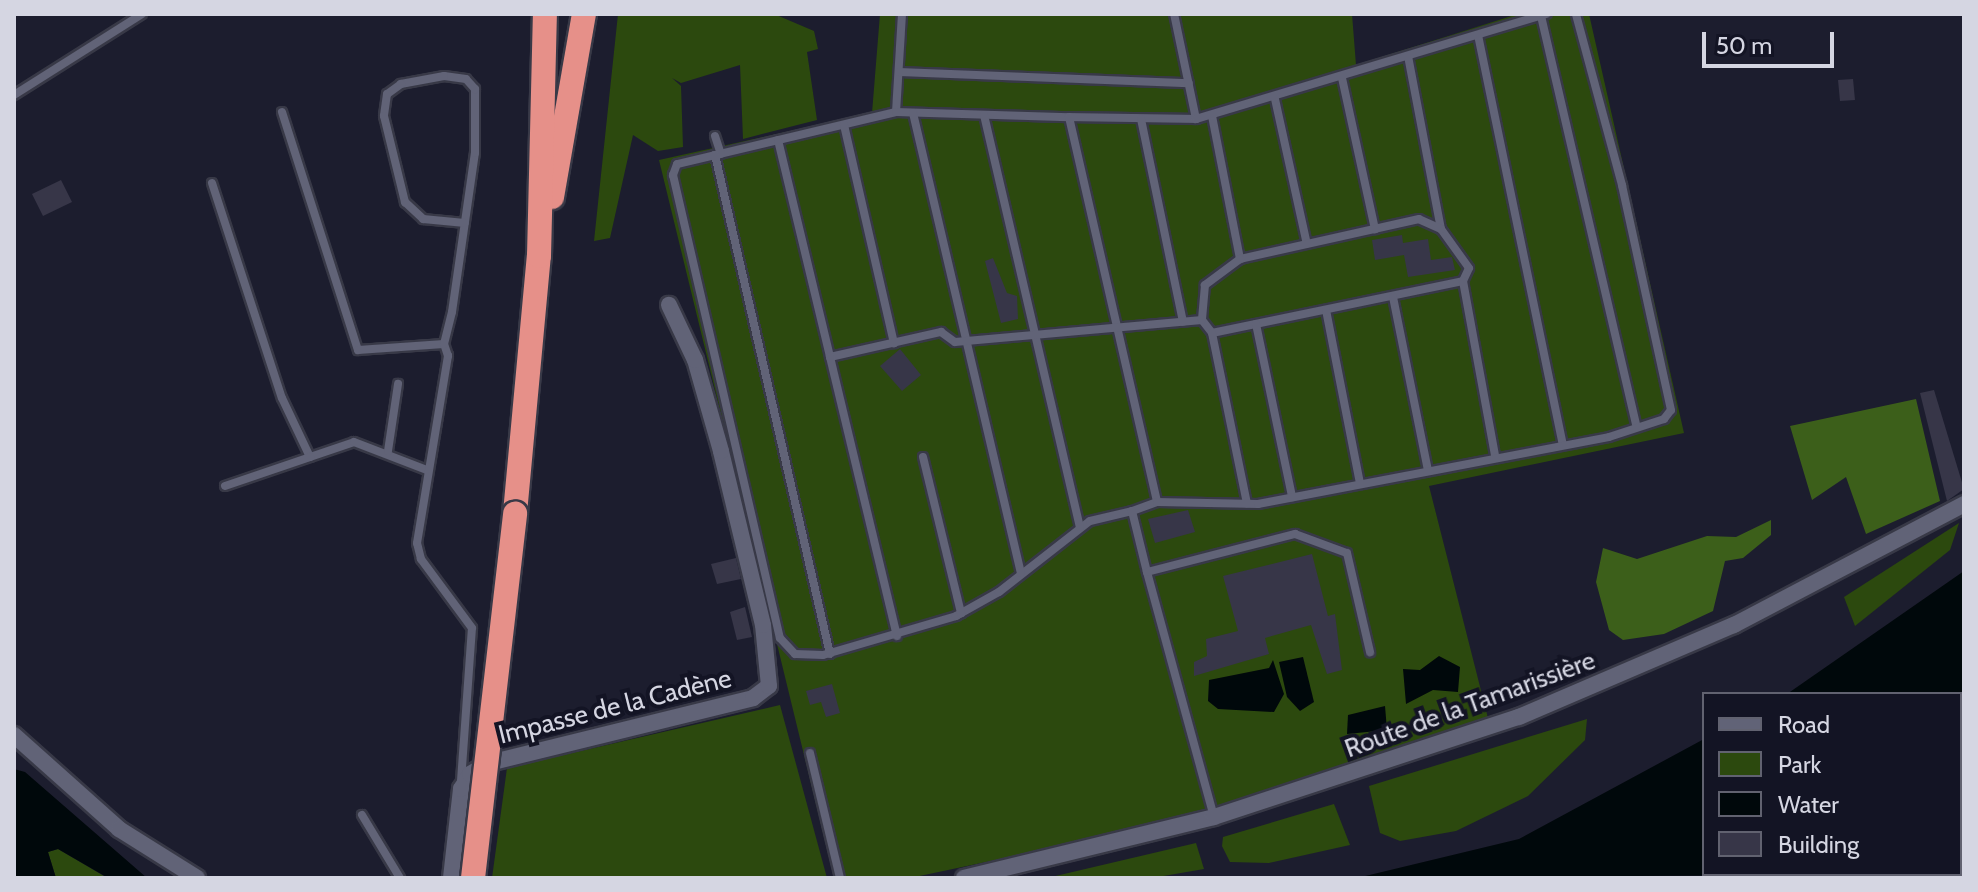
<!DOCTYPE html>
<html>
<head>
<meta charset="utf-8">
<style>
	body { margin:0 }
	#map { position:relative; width:1978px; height:892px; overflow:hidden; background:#1c1d2e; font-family:Cabin,sans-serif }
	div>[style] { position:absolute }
	.green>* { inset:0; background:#2c490e }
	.forest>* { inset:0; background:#3c5f1a }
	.water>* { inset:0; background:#00080b }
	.building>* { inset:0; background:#373648 }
	.roads { filter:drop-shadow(2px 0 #383947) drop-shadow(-2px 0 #383947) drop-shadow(0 2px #383947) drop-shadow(0 -2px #383947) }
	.lane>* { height:8px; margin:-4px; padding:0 4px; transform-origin:4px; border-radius:4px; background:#616377 }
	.street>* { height:16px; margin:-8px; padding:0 8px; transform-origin:8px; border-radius:8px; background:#616377 }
	.highway>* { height:24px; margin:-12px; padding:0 12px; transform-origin:12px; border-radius:12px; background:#e69089 }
	.bridges { filter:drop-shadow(2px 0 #383947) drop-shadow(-2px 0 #383947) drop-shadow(0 2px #383947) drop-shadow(0 -2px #383947) }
	.highway-bridge>* { height:24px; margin:-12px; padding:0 12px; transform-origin:12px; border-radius:12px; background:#e69089 }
	span { translate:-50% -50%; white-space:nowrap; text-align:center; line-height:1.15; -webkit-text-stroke:8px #131424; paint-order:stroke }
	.street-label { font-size:26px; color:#d5d6e2 }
	.frame { position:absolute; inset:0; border:16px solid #d5d6e2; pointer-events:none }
	.legend { position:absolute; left:1702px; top:692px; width:260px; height:184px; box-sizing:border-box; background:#131424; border:2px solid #616270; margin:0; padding:10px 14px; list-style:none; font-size:24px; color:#d5d6e2 }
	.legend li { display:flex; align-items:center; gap:16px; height:40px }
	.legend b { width:40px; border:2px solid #616270 }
	.scale { position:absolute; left:1702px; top:32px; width:132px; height:36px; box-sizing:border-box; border:4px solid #d5d6e2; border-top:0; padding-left:10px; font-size:24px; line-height:28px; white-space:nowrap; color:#d5d6e2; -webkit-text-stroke:6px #131424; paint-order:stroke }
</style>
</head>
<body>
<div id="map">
	<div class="green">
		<i style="clip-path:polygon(618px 14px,774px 14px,814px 31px,818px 49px,807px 52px,817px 120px,743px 139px,740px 65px,681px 83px,672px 78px,681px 86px,683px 147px,658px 151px,633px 135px,610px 238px,594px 241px)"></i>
		<i style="clip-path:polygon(880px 14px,1352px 14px,1356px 65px,1518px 14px,1589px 14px,1684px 433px,1429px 486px,1489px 722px,1200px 817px,910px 878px,834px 878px,659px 160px,872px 113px)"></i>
		<i style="clip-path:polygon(1959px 523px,1950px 550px,1855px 626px,1844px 597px)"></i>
		<i style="clip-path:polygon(780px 705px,827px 878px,492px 878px,507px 768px)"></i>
		<i style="clip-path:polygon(1587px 719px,1585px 740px,1528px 796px,1456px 831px,1400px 841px,1380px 833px,1369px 786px)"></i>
		<i style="clip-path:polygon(1334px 804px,1350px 845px,1269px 863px,1230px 862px,1222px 846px,1223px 837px)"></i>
		<i style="clip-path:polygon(1196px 843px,1204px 869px,1152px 878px,1047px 878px)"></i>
		<i style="clip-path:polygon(58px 849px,104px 876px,108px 878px,56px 878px,48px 852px)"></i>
	</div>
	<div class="forest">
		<i style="clip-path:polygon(1916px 399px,1940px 501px,1866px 534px,1846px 477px,1812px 500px,1790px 426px)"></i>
		<i style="clip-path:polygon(1771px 520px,1771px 535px,1743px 558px,1725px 561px,1713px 611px,1664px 634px,1623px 640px,1609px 630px,1596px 582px,1603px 548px,1637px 559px,1707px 536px,1736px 537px)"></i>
	</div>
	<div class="water">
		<i style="clip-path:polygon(1964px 571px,1964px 851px,1960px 853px,1960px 694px,1787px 694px)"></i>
		<i style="clip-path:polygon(1439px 656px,1460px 667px,1458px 692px,1433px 690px,1406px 704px,1403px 669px,1420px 670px)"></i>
		<i style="clip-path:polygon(1303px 657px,1314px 702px,1300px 711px,1287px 697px,1279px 662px)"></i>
		<i style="clip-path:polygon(1273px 660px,1284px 694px,1274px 712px,1218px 709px,1208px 701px,1209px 680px,1269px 668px)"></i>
		<i style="clip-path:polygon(1385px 706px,1387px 730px,1347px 734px,1348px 715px)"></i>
		<i style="clip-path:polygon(1704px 739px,1704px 874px,1924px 874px,1357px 878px,1519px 839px)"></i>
		<i style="clip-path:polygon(14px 769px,25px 772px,147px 878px,108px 878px,58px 849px,48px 852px,56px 878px,14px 878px)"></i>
	</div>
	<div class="building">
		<i style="clip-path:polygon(1853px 79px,1855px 100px,1840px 101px,1838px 80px)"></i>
		<i style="clip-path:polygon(61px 180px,72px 202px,43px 216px,32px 194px)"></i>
		<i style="clip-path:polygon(1402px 235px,1403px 243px,1428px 239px,1431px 260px,1452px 257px,1455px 270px,1408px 277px,1404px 255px,1375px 260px,1372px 240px)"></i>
		<i style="clip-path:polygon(993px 258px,1007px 293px,1017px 296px,1018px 319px,1001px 323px,985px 261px)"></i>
		<i style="clip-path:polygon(900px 349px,921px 375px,902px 391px,880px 366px)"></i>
		<i style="clip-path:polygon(1934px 390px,1964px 489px,1947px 501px,1920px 393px)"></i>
		<i style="clip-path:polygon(1188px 510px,1195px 532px,1155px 543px,1148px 519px)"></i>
		<i style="clip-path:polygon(1312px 554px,1328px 616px,1335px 614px,1342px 670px,1327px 674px,1311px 625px,1265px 638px,1269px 654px,1194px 676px,1194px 662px,1207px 656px,1206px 639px,1238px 631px,1223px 576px)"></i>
		<i style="clip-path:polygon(736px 558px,741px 579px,717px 584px,711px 564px)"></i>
		<i style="clip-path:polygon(745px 607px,752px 637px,737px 640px,730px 612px)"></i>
		<i style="clip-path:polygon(832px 684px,840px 713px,826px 717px,821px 702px,810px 705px,806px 691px)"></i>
	</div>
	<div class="roads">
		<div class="lane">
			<i style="left:902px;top:14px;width:98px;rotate:93.5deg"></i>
			<i style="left:896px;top:112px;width:225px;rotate:166.6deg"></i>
			<i style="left:677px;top:164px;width:12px;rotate:110deg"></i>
			<i style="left:673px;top:175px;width:475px;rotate:77deg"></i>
			<i style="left:780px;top:638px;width:22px;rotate:47deg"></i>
			<i style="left:795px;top:654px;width:28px;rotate:2deg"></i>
			<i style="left:823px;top:655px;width:139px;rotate:-16.3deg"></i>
			<i style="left:956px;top:616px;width:49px;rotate:-29.2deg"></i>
			<i style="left:999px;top:592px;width:115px;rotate:-38deg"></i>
			<i style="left:1090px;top:521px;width:43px;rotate:-13.4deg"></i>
			<i style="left:1541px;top:16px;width:422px;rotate:76.9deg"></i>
			<i style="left:1478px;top:35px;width:418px;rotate:78.3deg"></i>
			<i style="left:1408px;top:56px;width:176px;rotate:79.2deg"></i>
			<i style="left:899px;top:72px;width:290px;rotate:2.2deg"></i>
			<i style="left:1342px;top:78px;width:155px;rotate:77.7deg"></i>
			<i style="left:14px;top:95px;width:151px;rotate:-32.3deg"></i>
			<i style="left:1275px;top:99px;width:148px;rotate:77.6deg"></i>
			<i style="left:282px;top:112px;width:250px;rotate:72.3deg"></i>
			<i style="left:358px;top:350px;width:86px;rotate:-4deg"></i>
			<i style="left:896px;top:112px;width:173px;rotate:1.7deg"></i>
			<i style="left:1069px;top:117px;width:395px;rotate:77.1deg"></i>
			<i style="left:1157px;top:502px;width:27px;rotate:160deg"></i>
			<i style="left:1132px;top:511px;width:63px;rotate:76.2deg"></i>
			<i style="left:913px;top:113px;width:472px;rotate:76.8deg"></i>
			<i style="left:984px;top:115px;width:423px;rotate:76.9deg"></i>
			<i style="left:1212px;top:116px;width:146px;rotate:78.9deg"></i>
			<i style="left:1069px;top:117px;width:127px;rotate:0.9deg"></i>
			<i style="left:1196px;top:119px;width:107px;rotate:-101.8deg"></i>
			<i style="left:1141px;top:119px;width:207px;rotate:78.3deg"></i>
			<i style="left:1196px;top:119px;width:366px;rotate:-16.7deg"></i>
			<i style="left:844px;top:125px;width:224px;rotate:77.1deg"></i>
			<i style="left:715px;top:136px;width:19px;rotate:72deg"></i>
			<i style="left:778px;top:140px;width:223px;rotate:76.5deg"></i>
			<i style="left:830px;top:357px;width:114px;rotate:-12.7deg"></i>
			<i style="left:941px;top:332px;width:17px;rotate:36deg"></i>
			<i style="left:955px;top:342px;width:248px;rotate:-5.1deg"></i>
			<i style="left:1202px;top:320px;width:16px;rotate:52deg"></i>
			<i style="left:1212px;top:333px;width:256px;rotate:-11.7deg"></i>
			<i style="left:1463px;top:281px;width:14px;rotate:-65deg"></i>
			<i style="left:1469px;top:268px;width:48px;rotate:-125.7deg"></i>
			<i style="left:1441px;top:229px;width:24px;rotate:-156deg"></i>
			<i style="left:1419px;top:219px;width:183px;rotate:167.4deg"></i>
			<i style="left:1240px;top:259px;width:44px;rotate:143.4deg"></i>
			<i style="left:1205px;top:285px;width:35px;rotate:95deg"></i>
			<i style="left:715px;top:155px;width:512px;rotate:77.02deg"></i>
			<i style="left:212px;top:183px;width:226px;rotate:72deg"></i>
			<i style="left:282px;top:398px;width:65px;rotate:64.6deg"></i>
			<i style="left:310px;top:457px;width:46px;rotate:-18.8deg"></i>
			<i style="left:354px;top:442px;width:78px;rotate:21deg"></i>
			<i style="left:1463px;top:281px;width:178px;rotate:79.6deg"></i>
			<i style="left:1393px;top:297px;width:177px;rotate:78.6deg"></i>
			<i style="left:1326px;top:310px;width:177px;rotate:78.9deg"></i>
			<i style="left:1256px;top:324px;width:177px;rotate:78.2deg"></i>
			<i style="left:1212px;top:333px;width:174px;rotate:78.4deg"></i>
			<i style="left:830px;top:357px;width:287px;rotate:76.5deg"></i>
			<i style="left:388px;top:451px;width:68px;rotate:-81.5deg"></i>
			<i style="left:923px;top:457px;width:161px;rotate:76.3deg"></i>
			<i style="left:225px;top:486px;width:90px;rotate:-18.8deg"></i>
			<i style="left:1157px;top:502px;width:101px;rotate:1.1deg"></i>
			<i style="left:1258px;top:504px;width:357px;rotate:-10.8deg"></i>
			<i style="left:1609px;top:437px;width:58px;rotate:-18.1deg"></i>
			<i style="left:1664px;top:419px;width:11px;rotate:-52deg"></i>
			<i style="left:1671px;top:410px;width:230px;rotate:-102.3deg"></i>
			<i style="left:1622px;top:185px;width:177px;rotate:-105.1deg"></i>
			<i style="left:810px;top:753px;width:129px;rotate:76.5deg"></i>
			<i style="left:461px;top:781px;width:153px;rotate:-85.9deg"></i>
			<i style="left:472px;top:628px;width:86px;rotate:-126.5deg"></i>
			<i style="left:421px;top:559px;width:16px;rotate:-104deg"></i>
			<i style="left:417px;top:543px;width:190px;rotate:-80.6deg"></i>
			<i style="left:448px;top:356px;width:13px;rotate:-108deg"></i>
			<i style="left:444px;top:344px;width:33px;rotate:-76deg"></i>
			<i style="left:452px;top:312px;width:161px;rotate:-81.8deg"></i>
			<i style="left:475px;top:153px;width:64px;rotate:-90deg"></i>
			<i style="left:475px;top:89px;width:13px;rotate:-132deg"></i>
			<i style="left:466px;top:79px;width:22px;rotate:-172deg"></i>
			<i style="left:444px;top:76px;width:44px;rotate:169.5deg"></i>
			<i style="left:401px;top:84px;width:17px;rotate:144deg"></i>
			<i style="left:387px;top:94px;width:22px;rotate:98deg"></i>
			<i style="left:384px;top:116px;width:89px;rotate:76.3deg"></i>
			<i style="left:405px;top:202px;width:25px;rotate:43deg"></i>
			<i style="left:423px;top:219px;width:42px;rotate:5.4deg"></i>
			<i style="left:362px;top:815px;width:74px;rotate:58.9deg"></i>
			<i style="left:1214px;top:817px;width:254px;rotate:-105.3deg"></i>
			<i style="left:1147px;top:572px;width:153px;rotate:-14.4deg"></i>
			<i style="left:1295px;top:534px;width:55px;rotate:20.1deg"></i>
			<i style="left:1347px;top:553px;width:102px;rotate:76.9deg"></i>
		</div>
		<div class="street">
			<i style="left:14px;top:735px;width:141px;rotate:41.8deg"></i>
			<i style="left:119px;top:829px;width:92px;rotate:32.1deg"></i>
			<i style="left:451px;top:878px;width:90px;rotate:-83.6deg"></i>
			<i style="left:461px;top:789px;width:17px;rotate:-59deg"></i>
			<i style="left:470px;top:774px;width:22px;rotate:-30deg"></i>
			<i style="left:489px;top:763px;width:272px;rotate:-13.8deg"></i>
			<i style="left:753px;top:698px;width:20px;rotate:-37deg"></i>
			<i style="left:769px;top:686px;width:61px;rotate:-95.6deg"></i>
			<i style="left:763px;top:625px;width:179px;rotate:-103.6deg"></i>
			<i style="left:721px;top:451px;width:95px;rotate:-105.9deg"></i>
			<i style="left:695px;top:360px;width:61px;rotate:-115.3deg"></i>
			<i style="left:964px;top:878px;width:257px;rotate:-13.7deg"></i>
			<i style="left:1214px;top:817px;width:321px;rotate:-18.2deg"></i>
			<i style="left:1519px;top:717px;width:234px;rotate:-23.2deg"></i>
			<i style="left:1734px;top:625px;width:260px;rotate:-27.7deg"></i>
		</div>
		<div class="highway">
			<i style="left:552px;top:197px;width:186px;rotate:-80.1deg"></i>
			<i style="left:515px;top:513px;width:258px;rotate:-84.7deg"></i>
			<i style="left:539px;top:256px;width:242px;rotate:-88.6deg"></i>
		</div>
	</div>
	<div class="bridges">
		<div class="highway-bridge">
			<i style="left:473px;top:878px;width:367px;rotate:-83.4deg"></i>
		</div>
	</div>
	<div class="street-label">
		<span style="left:1470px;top:705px;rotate:-20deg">Route de la Tamarissière</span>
		<span style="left:615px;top:707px;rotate:-14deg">Impasse de la Cadène</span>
	</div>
	<div class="frame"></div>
	<ul class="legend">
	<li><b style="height:10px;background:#616377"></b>Road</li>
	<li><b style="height:22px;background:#2c490e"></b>Park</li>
	<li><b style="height:22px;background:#00080b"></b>Water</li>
	<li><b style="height:22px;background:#373648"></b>Building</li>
	</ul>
	<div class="scale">50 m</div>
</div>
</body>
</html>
